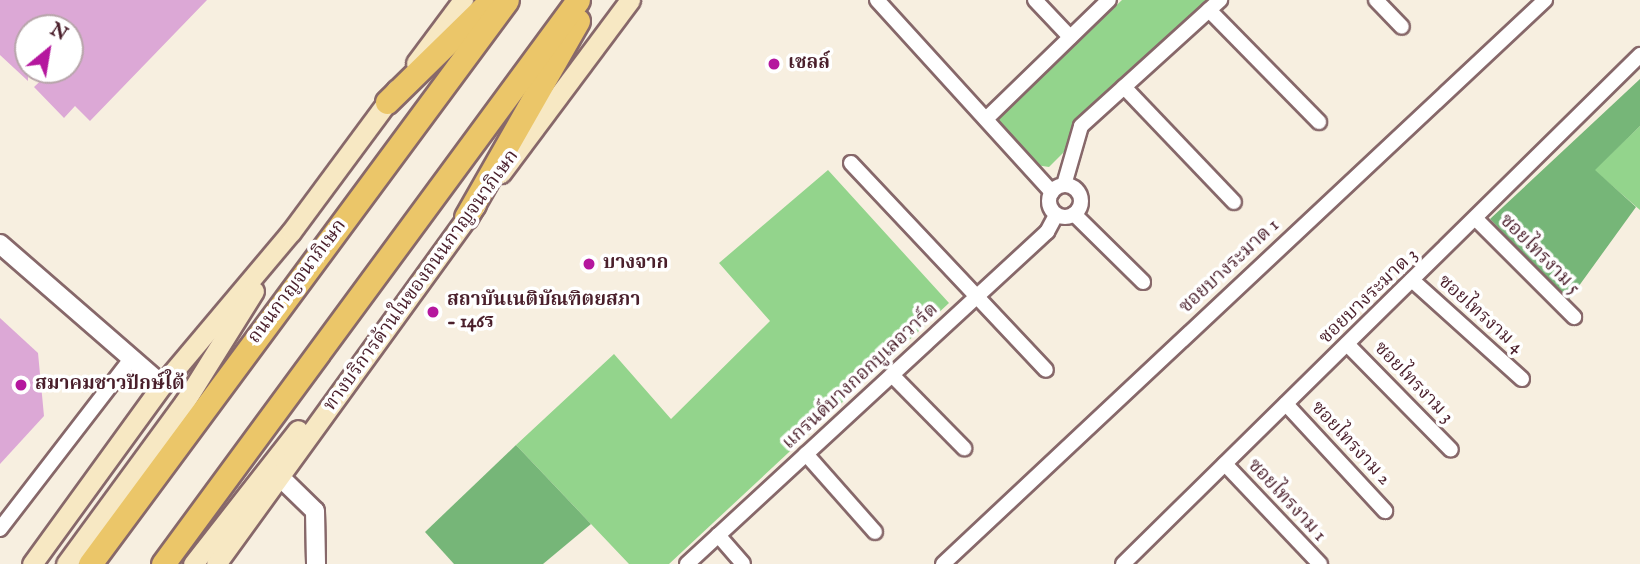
<!DOCTYPE html>
<html>
<head>
<meta charset="utf-8">
<style>
	body { margin:0 }
	#map { position:relative; width:1640px; height:564px; overflow:hidden; background:#f7efe0; font-family:"IM FELL English","Noto Serif Thai",serif }
	div>[style] { position:absolute }
	.green>* { inset:0; background:#93d48c }
	.forest>* { inset:0; background:#76b678 }
	.building>* { inset:0; background:#dca8d6 }
	.roads { filter:drop-shadow(2px 0 #87686a) drop-shadow(-2px 0 #87686a) drop-shadow(0 2px #87686a) drop-shadow(0 -2px #87686a) }
	.minor>* { height:14px; margin:-7px; padding:0 7px; transform-origin:7px; border-radius:7px; background:#fff }
	.minor>.ring { margin:-7px; padding:0; box-sizing:content-box; background:none; border:14px solid #fff; border-radius:50% }
	.tertiary>* { height:18px; margin:-9px; padding:0 9px; transform-origin:9px; border-radius:9px; background:#fff }
	.secondary>* { height:19px; margin:-9.5px; padding:0 9.5px; transform-origin:9.5px; border-radius:9.5px; background:#f7e8c3 }
	.trunk>* { height:23px; margin:-11.5px; padding:0 11.5px; transform-origin:11.5px; border-radius:11.5px; background:#ebc669 }
	.dots>* { width:19px; height:19px; translate:-50% -50%; box-sizing:border-box; border:4px solid #fff; border-radius:50% }
	span { translate:-50% -50%; white-space:nowrap; text-align:center; line-height:1.15; -webkit-text-stroke:7px #fff; paint-order:stroke }
	.poi-label { font-size:19px; color:#4a1f2b; font-weight:700 }
	.left { translate:0 -50%; text-align:left }
	.street-label { font-size:19px; color:#4a1f2b }
	.north { position:absolute; left:14px; top:14px; width:70px; height:70px; box-sizing:border-box; background:#fff; border:2px solid #b7a5aa; border-radius:50%; rotate:30deg; font-size:19px; font-weight:700; line-height:28px; text-align:center; color:#4a1f2b }
	.north::after { content:''; display:block; margin:auto; width:24px; height:32px; background:#b5179e; clip-path:polygon(50% 0,100% 100%,50% 72%,0 100%) }
</style>
</head>
<body>
<div id="map">
	<div class="green">
		<i style="clip-path:polygon(1122px 0,1216px 0,1049px 167px,1036px 165px,997px 121px)"></i>
		<i style="clip-path:polygon(1640px 126px,1640px 210px,1594px 170px)"></i>
		<i style="clip-path:polygon(828px 170px,949px 303px,669px 564px,629px 564px,516px 445px,614px 354px,671px 419px,770px 321px,719px 263px)"></i>
	</div>
	<div class="forest">
		<i style="clip-path:polygon(1640px 79px,1640px 126px,1595px 170px,1636px 207px,1568px 301px,1490px 219px)"></i>
		<i style="clip-path:polygon(516px 445px,591px 524px,543px 564px,454px 564px,425px 532px)"></i>
	</div>
	<div class="building">
		<i style="clip-path:polygon(0 0,207px 0,90px 121px,75px 106px,64px 118px,34px 87px,52px 70px,70px 70px,70px 28px,28px 28px,28px 81px,0 55px)"></i>
		<i style="clip-path:polygon(0 318px,38px 353px,44px 416px,0 464px)"></i>
	</div>
	<div class="roads">
		<div class="minor">
			<i style="left:877px;top:0;width:260px;rotate:47.7deg"></i>
			<i style="left:1035px;top:0;width:51px;rotate:46.6deg"></i>
			<i style="left:1376px;top:0;width:37px;rotate:46deg"></i>
			<i style="left:1209px;top:10px;width:157px;rotate:45.5deg"></i>
			<i style="left:1124px;top:87px;width:159px;rotate:46.3deg"></i>
			<i style="left:986px;top:119px;width:171px;rotate:-44.1deg"></i>
			<i style="left:851px;top:163px;width:284px;rotate:46.7deg"></i>
			<i style="left:1064px;top:185px;width:61px;rotate:-73.9deg"></i>
			<i style="left:1081px;top:126px;width:188px;rotate:-42.2deg"></i>
			<i class="ring" style="left:1049px;top:185px;width:18px;height:18px"></i>
			<i style="left:1074px;top:214px;width:97px;rotate:44.6deg"></i>
			<i style="left:1478px;top:221px;width:136px;rotate:45deg"></i>
			<i style="left:1412px;top:280px;width:148px;rotate:42deg"></i>
			<i style="left:1347px;top:344px;width:148px;rotate:45.5deg"></i>
			<i style="left:892px;top:375px;width:103px;rotate:45.4deg"></i>
			<i style="left:1286px;top:404px;width:146px;rotate:47.2deg"></i>
			<i style="left:806px;top:454px;width:104px;rotate:48.5deg"></i>
			<i style="left:1225px;top:464px;width:138px;rotate:46.5deg"></i>
			<i style="left:0;top:529px;width:213px;rotate:-52.4deg"></i>
			<i style="left:718px;top:535px;width:38px;rotate:49deg"></i>
			<i style="left:687px;top:564px;width:490px;rotate:-42.7deg"></i>
			<i style="left:1047px;top:232px;width:19px;rotate:-62deg"></i>
			<i style="left:943px;top:564px;width:825px;rotate:-43.13deg"></i>
			<i style="left:1123px;top:564px;width:726px;rotate:-44.55deg"></i>
		</div>
		<div class="tertiary">
			<i style="left:0;top:244px;width:215px;rotate:41deg"></i>
			<i style="left:279px;top:476px;width:50px;rotate:44.2deg"></i>
			<i style="left:315px;top:511px;width:53px;rotate:88.9deg"></i>
		</div>
		<div class="secondary">
			<i style="left:416px;top:63px;width:79px;rotate:-53.3deg"></i>
			<i style="left:501px;top:173px;width:216px;rotate:-53.3deg"></i>
			<i style="left:32px;top:564px;width:221px;rotate:-54deg"></i>
			<i style="left:162px;top:385px;width:200px;rotate:-49.9deg"></i>
			<i style="left:291px;top:232px;width:177px;rotate:-53.5deg"></i>
			<i style="left:66px;top:564px;width:200px;rotate:-53.8deg"></i>
			<i style="left:184px;top:403px;width:132px;rotate:-58deg"></i>
			<i style="left:193px;top:564px;width:170px;rotate:-51.9deg"></i>
			<i style="left:216px;top:564px;width:443px;rotate:-54.1deg"></i>
		</div>
		<div class="trunk">
			<i style="left:387px;top:102px;width:146px;rotate:-44.4deg"></i>
			<i style="left:466px;top:217px;width:226px;rotate:-60.3deg"></i>
			<i style="left:90px;top:564px;width:701px;rotate:-53.52deg"></i>
			<i style="left:163px;top:564px;width:700px;rotate:-53.65deg"></i>
		</div>
	</div>
	<div class="dots">
		<i style="left:774px;top:64px;background:#b5179e"></i>
		<i style="left:589px;top:264px;background:#b5179e"></i>
		<i style="left:433px;top:312px;background:#b5179e"></i>
		<i style="left:21px;top:385px;background:#b5179e"></i>
	</div>
	<div class="poi-label">
		<span class="left" style="left:788px;top:64px">เชลล์</span>
		<span class="left" style="left:603px;top:264px">บางจาก</span>
		<span class="left" style="left:447px;top:312px">สถาบันเนติบัณฑิตยสภา<br>- 146ร</span>
		<span class="left" style="left:35px;top:385px">สมาคมชาวปักษ์ใต้</span>
	</div>
	<div class="street-label">
		<span style="left:1539px;top:255px;rotate:45deg">ซอยไทรงาม 5</span>
		<span style="left:1230px;top:267px;rotate:-43deg">ซอยบางระมาด 1</span>
		<span style="left:422px;top:281px;rotate:-54deg">ทางบริการด้านในของถนนกาญจนาภิเษก</span>
		<span style="left:298px;top:282px;rotate:-53deg">ถนนกาญจนาภิเษก</span>
		<span style="left:1369px;top:297px;rotate:-44deg">ซอยบางระมาด 3</span>
		<span style="left:1480px;top:315px;rotate:42deg">ซอยไทรงาม 4</span>
		<span style="left:861px;top:377px;rotate:-43deg">แกรนด์บางกอกบูเลอวาร์ด</span>
		<span style="left:1413px;top:383px;rotate:46deg">ซอยไทรงาม 3</span>
		<span style="left:1350px;top:444px;rotate:47deg">ซอยไทรงาม 2</span>
		<span style="left:1286px;top:501px;rotate:47deg">ซอยไทรงาม 1</span>
	</div>
	<div class="north">N</div>
</div>
</body>
</html>
